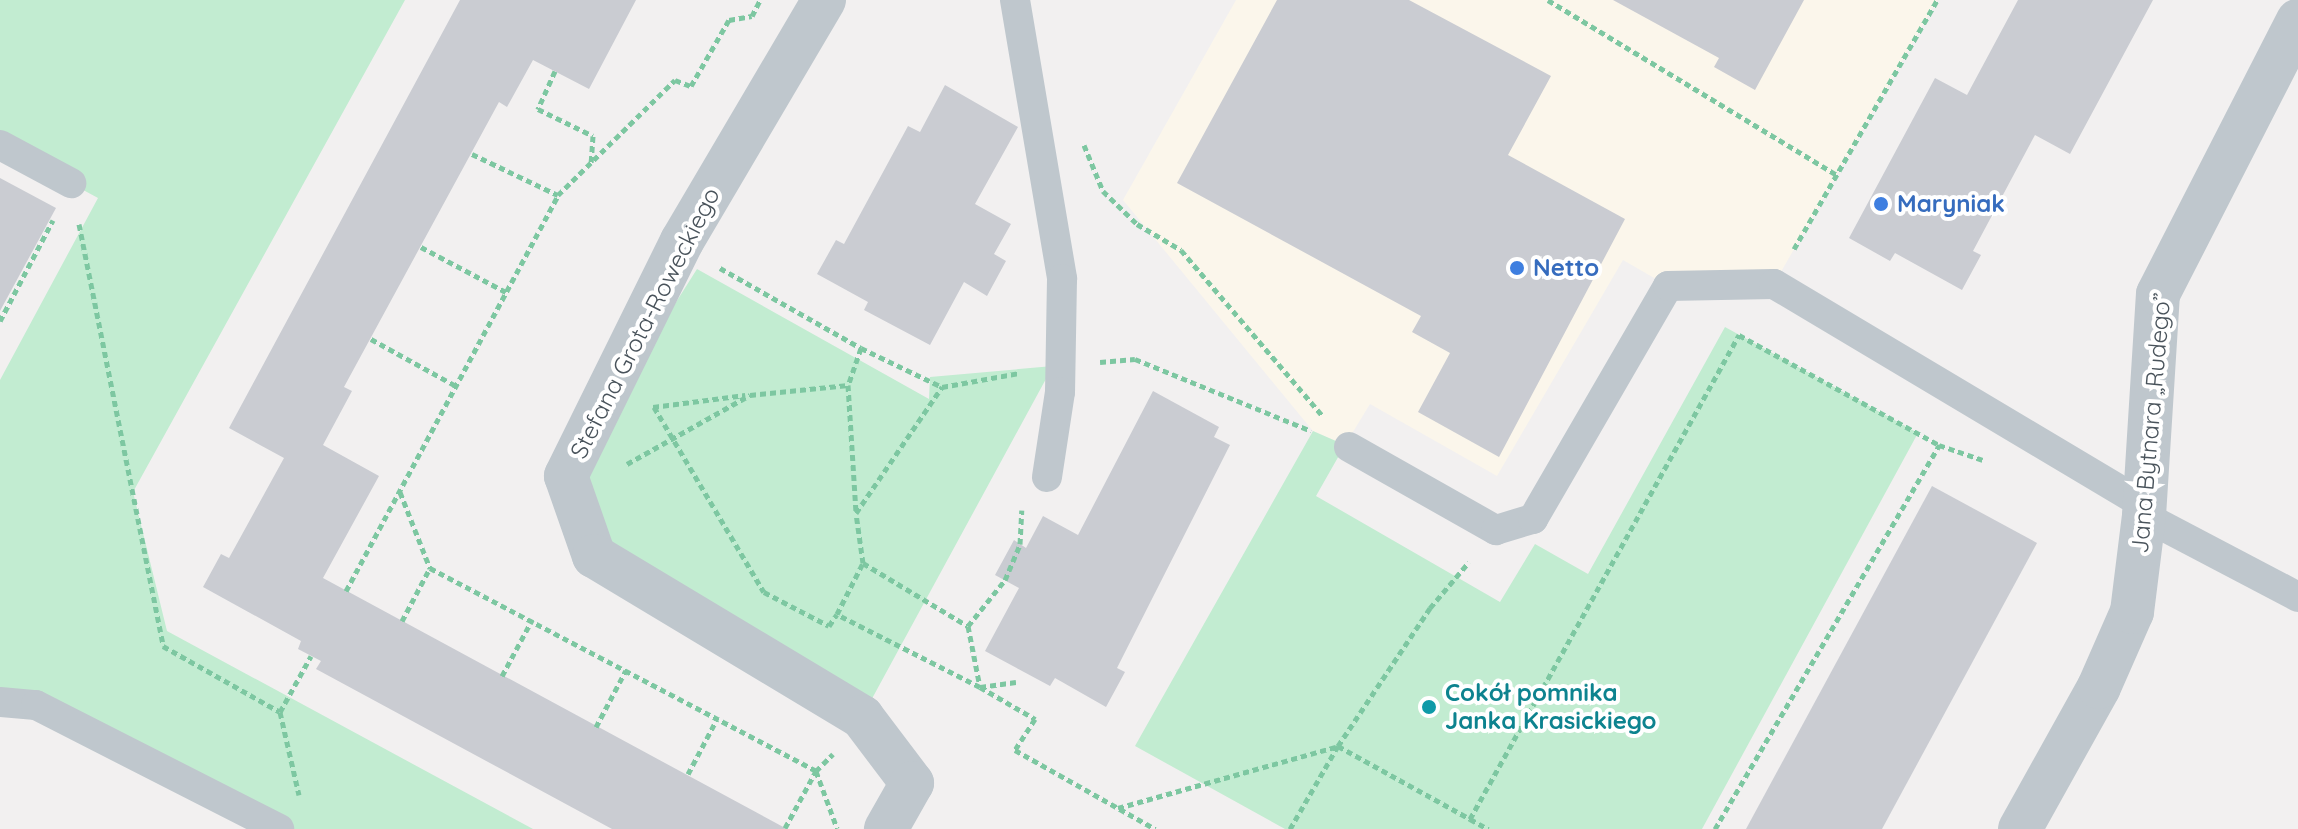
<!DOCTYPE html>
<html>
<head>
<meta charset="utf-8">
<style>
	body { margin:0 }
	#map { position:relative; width:2298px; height:829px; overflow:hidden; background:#f2f0f0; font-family:Quicksand,sans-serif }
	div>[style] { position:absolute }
	.commercial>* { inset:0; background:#fbf6eb }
	.green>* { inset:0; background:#c2ecd1 }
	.building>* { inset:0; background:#caccd2 }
	.path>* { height:5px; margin-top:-2.5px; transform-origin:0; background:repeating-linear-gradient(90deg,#7dc7a1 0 6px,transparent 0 10px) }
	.lane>* { height:30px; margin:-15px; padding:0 15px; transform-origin:15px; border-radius:15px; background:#bfc7cd }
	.street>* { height:44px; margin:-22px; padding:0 22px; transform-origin:22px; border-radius:22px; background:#bfc7cd }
	.dots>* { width:22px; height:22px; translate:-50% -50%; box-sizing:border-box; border:4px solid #fff; border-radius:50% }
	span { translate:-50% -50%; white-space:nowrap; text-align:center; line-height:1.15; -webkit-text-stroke:8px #fff; paint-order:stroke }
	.shop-label { font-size:24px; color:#366cbe; font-weight:700 }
	.left { translate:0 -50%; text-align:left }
	.street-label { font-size:24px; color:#49535b }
	.culture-label { font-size:24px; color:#0d838f; font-weight:700 }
</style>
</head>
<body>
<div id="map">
	<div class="commercial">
		<i style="clip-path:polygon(1236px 0,1937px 0,1774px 284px,1668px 286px,1623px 260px,1497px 476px,1370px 404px,1345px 445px,1313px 431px,1123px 200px)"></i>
	</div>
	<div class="green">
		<i style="clip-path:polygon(0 0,405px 0,133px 492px,167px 631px,533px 829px,279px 829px,0 702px,0 380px,98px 198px,0 145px)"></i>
		<i style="clip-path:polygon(697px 269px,929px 399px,930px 377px,1053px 366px,862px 717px,594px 556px,566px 476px)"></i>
		<i style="clip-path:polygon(1725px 327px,1918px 433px,1702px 829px,1285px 829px,1135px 746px,1313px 431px,1345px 445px,1316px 496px,1500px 602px,1535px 544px,1588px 574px)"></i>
	</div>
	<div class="building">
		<i style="clip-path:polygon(460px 0,636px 0,589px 89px,533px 60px,507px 107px,499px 102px,344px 387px,352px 391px,323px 445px,379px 476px,323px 578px,787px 829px,612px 829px,316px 669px,321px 661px,298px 649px,301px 641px,203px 587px,221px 554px,229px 558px,284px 458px,229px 428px)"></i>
		<i style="clip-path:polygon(1277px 0,1409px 0,1551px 76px,1508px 155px,1625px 219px,1499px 457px,1418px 412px,1450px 353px,1412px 332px,1421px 316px,1177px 183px)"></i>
		<i style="clip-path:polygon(1613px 0,1804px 0,1755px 90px,1714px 67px,1719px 58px)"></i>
		<i style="clip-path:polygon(2018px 0,2153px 0,2070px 154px,2035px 135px,1973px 251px,1981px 255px,1962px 290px,1895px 253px,1890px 261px,1849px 238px,1935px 78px,1967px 95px)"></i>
		<i style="clip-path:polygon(945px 85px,1018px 127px,975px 204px,1011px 224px,994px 254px,1006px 261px,987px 296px,964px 282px,930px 345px,864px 310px,868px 302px,817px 274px,836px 240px,844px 244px,908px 126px,920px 132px)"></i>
		<i style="clip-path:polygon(0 178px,56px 208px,0 311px)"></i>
		<i style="clip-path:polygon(1153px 391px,1219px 427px,1214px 437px,1230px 445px,1117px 668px,1125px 672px,1106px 707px,1055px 678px,1050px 686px,985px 651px,1019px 588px,995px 575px,1014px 540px,1026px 548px,1043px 516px,1078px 535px)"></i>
		<i style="clip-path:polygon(1932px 486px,2037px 543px,1882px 829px,1746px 829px)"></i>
	</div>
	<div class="path">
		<i style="left:1548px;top:0;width:338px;rotate:31.2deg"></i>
		<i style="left:555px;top:71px;width:42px;rotate:114.1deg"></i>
		<i style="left:538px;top:109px;width:61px;rotate:26.1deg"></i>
		<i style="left:593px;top:136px;width:27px;rotate:94deg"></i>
		<i style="left:1084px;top:145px;width:50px;rotate:67.6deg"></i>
		<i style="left:1103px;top:191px;width:47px;rotate:44.1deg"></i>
		<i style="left:1137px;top:224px;width:51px;rotate:30.6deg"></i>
		<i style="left:1181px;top:250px;width:218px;rotate:49.5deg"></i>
		<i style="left:472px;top:154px;width:95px;rotate:25.5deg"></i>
		<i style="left:79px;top:224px;width:430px;rotate:78.7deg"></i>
		<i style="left:163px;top:646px;width:134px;rotate:29.4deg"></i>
		<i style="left:280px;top:712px;width:85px;rotate:77.1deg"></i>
		<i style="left:421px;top:247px;width:96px;rotate:27.9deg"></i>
		<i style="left:1794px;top:249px;width:287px;rotate:-60.1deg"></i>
		<i style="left:720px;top:268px;width:162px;rotate:29.6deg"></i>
		<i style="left:861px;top:348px;width:39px;rotate:109deg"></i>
		<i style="left:848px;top:385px;width:127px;rotate:86.4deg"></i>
		<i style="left:0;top:321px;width:114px;rotate:-62.3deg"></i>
		<i style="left:371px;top:339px;width:97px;rotate:28.9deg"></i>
		<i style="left:861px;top:348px;width:90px;rotate:25.7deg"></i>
		<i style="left:1100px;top:362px;width:35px;rotate:-5deg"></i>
		<i style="left:1135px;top:359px;width:190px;rotate:22.2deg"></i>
		<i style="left:653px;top:407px;width:93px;rotate:-7.4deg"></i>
		<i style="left:654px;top:407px;width:215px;rotate:59.3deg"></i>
		<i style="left:764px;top:592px;width:73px;rotate:27.6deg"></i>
		<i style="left:829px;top:626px;width:14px;rotate:-56deg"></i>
		<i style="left:627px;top:464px;width:141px;rotate:-29.3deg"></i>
		<i style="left:750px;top:395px;width:99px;rotate:-5.8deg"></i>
		<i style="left:400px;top:492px;width:82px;rotate:68.5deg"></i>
		<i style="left:430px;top:568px;width:436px;rotate:27.7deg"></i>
		<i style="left:816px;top:771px;width:24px;rotate:-45deg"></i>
		<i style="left:863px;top:563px;width:122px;rotate:31deg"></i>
		<i style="left:968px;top:626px;width:62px;rotate:78.9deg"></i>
		<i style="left:980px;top:687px;width:64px;rotate:30.2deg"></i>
		<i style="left:1035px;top:719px;width:37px;rotate:123deg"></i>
		<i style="left:1015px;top:750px;width:161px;rotate:29.4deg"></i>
		<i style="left:346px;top:591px;width:449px;rotate:-61.8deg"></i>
		<i style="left:558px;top:195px;width:164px;rotate:-44.5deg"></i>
		<i style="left:675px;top:80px;width:17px;rotate:21deg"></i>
		<i style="left:691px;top:86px;width:76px;rotate:-60.1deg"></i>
		<i style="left:729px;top:20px;width:23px;rotate:-10deg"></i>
		<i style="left:752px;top:16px;width:18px;rotate:-63deg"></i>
		<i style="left:402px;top:621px;width:60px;rotate:-62.2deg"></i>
		<i style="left:968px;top:626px;width:59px;rotate:-51.2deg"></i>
		<i style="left:1005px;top:580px;width:39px;rotate:-67deg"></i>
		<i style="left:1020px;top:544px;width:34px;rotate:-87deg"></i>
		<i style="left:502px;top:676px;width:64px;rotate:-61.8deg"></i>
		<i style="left:1016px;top:682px;width:36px;rotate:172deg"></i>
		<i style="left:980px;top:687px;width:161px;rotate:-153deg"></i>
		<i style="left:837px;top:614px;width:57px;rotate:-63deg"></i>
		<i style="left:863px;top:563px;width:50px;rotate:-98deg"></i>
		<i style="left:856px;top:513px;width:153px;rotate:-55.7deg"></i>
		<i style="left:942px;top:387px;width:78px;rotate:-10.3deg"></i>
		<i style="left:280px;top:712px;width:64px;rotate:-61deg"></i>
		<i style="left:596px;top:727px;width:64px;rotate:-62.2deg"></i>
		<i style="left:688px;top:774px;width:62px;rotate:-62.2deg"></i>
		<i style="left:1118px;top:808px;width:229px;rotate:-15.7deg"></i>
		<i style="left:1338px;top:746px;width:166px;rotate:-56.3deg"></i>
		<i style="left:1430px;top:608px;width:60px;rotate:-49.7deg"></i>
		<i style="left:1470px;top:819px;width:21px;rotate:29deg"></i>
		<i style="left:785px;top:828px;width:65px;rotate:-61.5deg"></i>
		<i style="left:816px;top:771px;width:61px;rotate:69.8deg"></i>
		<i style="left:1290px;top:829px;width:96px;rotate:-60deg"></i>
		<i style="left:1338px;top:746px;width:151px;rotate:28.9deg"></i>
		<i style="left:1470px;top:819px;width:554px;rotate:-60.94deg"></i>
		<i style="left:1739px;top:335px;width:228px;rotate:28.8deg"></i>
		<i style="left:1939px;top:445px;width:46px;rotate:18.8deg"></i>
		<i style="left:1715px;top:829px;width:445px;rotate:-59.7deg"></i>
	</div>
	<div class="lane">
		<i style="left:1015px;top:0;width:283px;rotate:80.4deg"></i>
		<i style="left:1062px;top:279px;width:113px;rotate:91deg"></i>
		<i style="left:1060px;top:392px;width:86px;rotate:98.7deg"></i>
		<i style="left:0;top:145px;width:81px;rotate:28.2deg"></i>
		<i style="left:1349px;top:447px;width:169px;rotate:29.5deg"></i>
		<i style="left:1496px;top:530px;width:39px;rotate:-17deg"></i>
		<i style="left:1533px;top:519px;width:269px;rotate:-59.9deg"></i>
		<i style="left:1668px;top:286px;width:106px;rotate:-1.1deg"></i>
		<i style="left:1774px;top:284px;width:431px;rotate:30.8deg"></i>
		<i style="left:2144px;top:516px;width:174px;rotate:27.7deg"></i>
		<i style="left:0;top:702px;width:36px;rotate:5deg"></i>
		<i style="left:36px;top:705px;width:273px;rotate:27deg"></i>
	</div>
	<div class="street">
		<i style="left:824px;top:0;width:280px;rotate:120.5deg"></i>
		<i style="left:682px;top:241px;width:262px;rotate:116.3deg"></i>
		<i style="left:566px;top:476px;width:85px;rotate:70.7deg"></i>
		<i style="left:594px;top:556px;width:313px;rotate:31deg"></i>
		<i style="left:862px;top:717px;width:83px;rotate:52.9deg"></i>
		<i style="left:912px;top:783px;width:53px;rotate:119.5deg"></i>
		<i style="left:2020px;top:829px;width:162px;rotate:-60.9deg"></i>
		<i style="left:2099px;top:687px;width:82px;rotate:-66.3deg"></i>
		<i style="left:2132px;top:612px;width:97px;rotate:-82.9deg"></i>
		<i style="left:2144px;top:516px;width:222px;rotate:-86.4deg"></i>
		<i style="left:2158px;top:294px;width:307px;rotate:-62.9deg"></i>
	</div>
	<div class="dots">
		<i style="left:1881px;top:204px;background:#3f7fe0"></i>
		<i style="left:1517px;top:268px;background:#3f7fe0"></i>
		<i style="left:1429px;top:707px;background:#0f9aa8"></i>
	</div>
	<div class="shop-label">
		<span class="left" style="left:1897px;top:204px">Maryniak</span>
		<span class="left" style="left:1533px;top:268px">Netto</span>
	</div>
	<div class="street-label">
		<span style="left:645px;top:323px;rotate:-63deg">Stefana Grota-Roweckiego</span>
		<span style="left:2151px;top:423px;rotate:-85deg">Jana Bytnara „Rudego”</span>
	</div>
	<div class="culture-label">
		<span class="left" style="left:1445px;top:707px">Cokół pomnika<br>Janka Krasickiego</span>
	</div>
</div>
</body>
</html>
